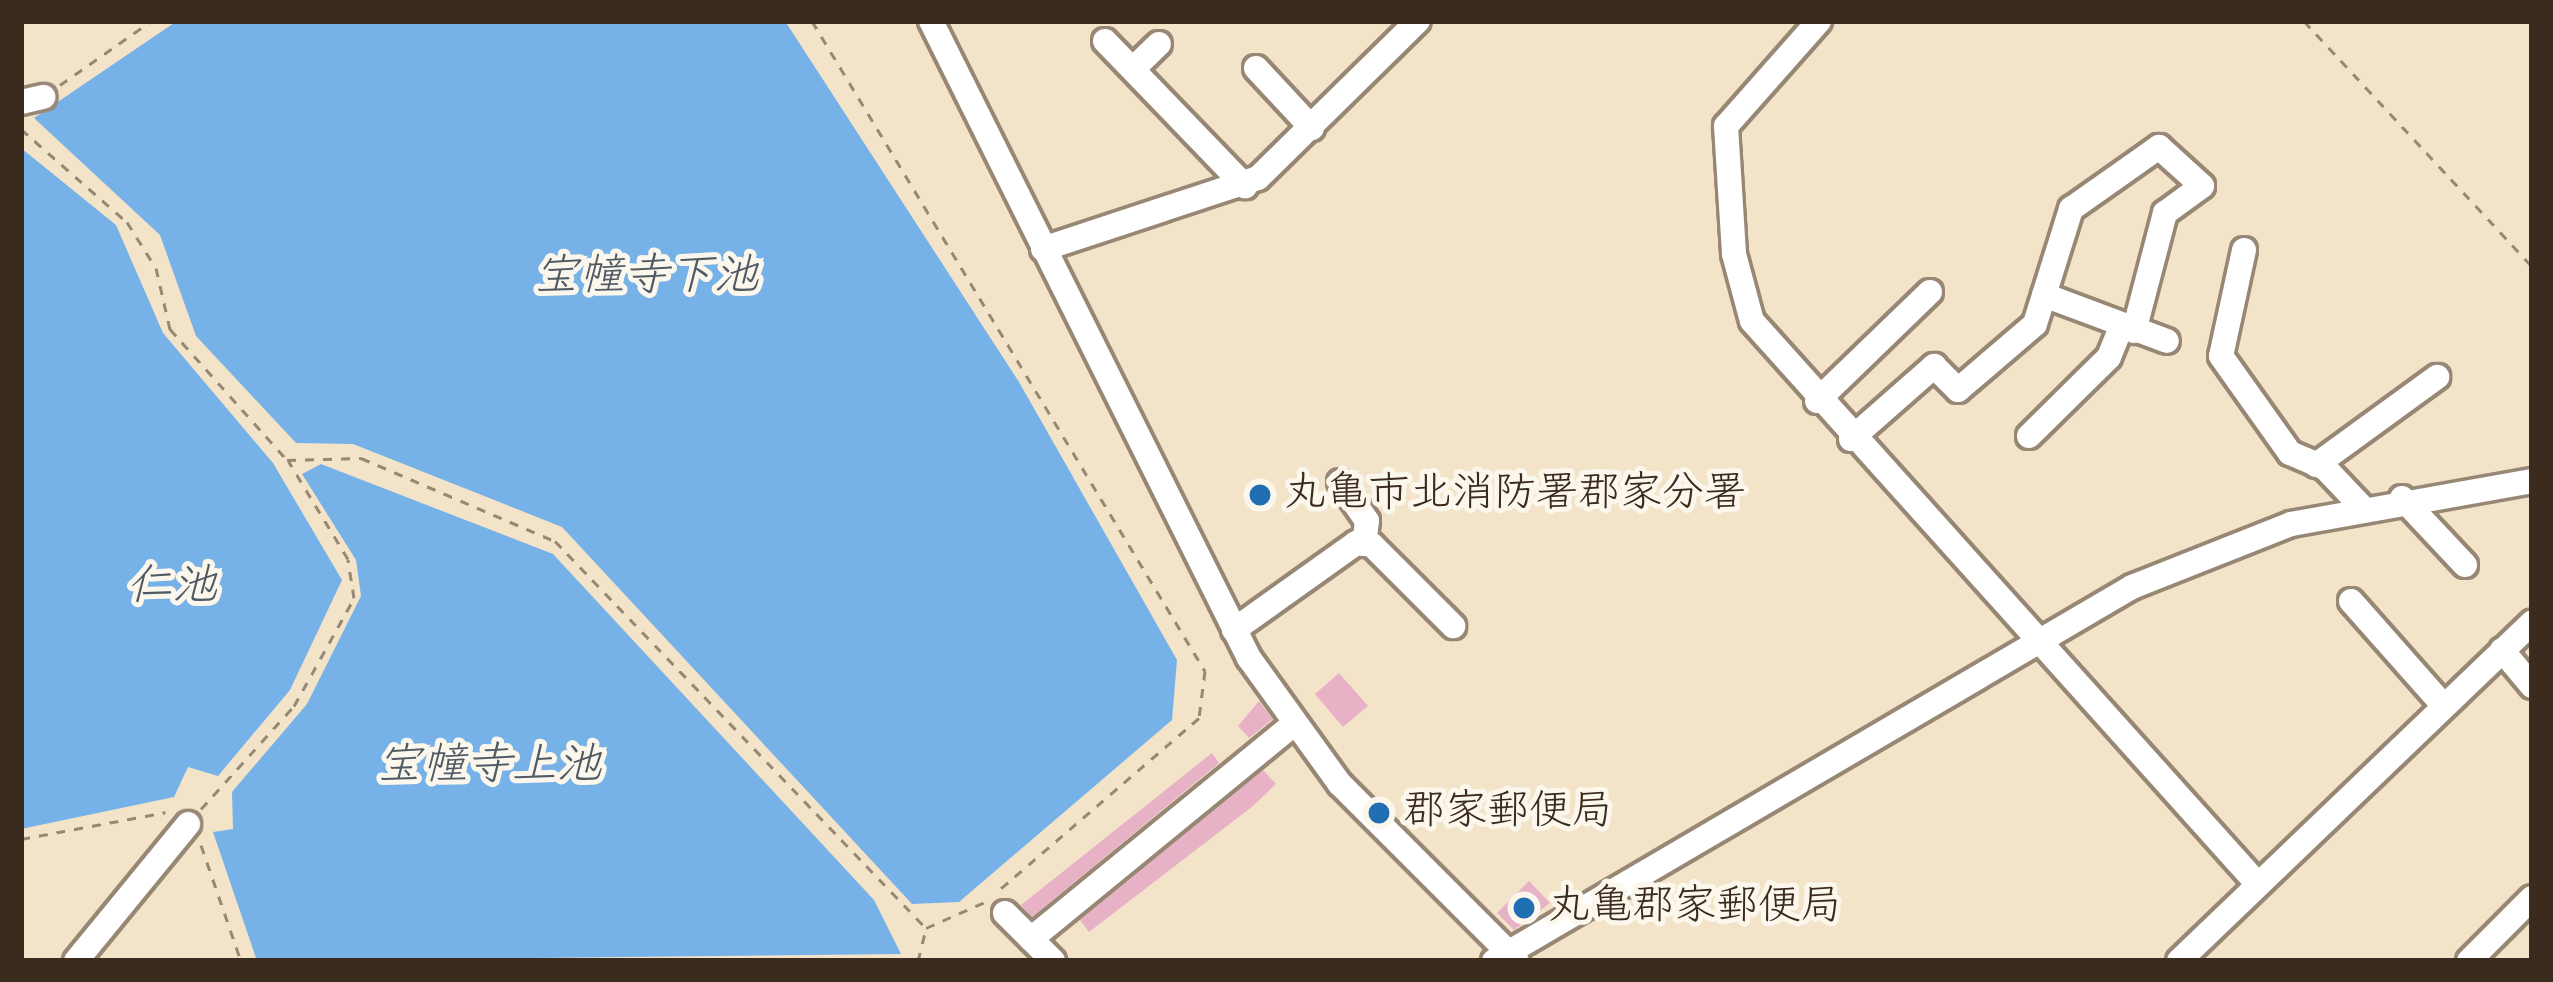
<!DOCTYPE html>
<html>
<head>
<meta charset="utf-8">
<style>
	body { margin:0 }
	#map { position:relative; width:2553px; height:982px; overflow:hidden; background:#f3e4c9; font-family:"Indie Flower","Klee One",sans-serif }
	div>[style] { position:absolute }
	.water>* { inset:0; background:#76b2e7 }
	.building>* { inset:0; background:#e7b1c6 }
	.path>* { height:3px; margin-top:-1.5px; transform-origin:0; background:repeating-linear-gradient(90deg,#978774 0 9px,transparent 0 18px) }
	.roads { filter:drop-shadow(3px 0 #978774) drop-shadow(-3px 0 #978774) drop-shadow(0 3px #978774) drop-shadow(0 -3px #978774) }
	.minor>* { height:24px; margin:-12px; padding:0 12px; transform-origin:12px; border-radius:12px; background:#fff }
	.dots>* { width:33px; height:33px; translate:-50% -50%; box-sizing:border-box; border:6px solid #fbf7ec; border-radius:50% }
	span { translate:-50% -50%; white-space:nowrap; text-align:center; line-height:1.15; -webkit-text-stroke:10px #fbf7ec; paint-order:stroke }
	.poi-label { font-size:42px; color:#3b2a1e }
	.left { translate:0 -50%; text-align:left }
	.water-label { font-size:45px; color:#505a64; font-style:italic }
	.frame { position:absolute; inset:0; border:24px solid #3b2a1e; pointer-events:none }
</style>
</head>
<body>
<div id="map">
	<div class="water">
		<i style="clip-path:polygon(177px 21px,785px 21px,1019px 382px,1177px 660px,1172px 720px,959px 902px,912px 904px,562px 527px,353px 444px,296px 443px,196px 336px,160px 235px,34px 118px)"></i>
		<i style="clip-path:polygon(21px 148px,116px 225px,163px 333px,273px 463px,342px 580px,290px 690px,218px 776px,188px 767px,174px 797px,21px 829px)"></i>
		<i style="clip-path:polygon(321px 464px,553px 554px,874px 900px,901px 954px,257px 961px,213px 832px,233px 829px,232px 792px,307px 704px,361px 596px,356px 560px,302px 474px)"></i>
	</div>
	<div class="building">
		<i style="clip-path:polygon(1339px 673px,1368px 706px,1343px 727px,1315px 694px)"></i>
		<i style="clip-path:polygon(1259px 701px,1273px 719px,1249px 738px,1238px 726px)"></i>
		<i style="clip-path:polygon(1212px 753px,1219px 763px,1032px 917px,1021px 905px)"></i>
		<i style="clip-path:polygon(1263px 770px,1276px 784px,1253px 806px,1089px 932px,1080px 920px)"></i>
		<i style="clip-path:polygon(1529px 881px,1550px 903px,1514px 930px,1497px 913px)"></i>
	</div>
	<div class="path">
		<i style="left:812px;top:21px;width:760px;rotate:58.84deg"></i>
		<i style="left:1205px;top:671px;width:47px;rotate:97.3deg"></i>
		<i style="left:1199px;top:718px;width:267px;rotate:139.3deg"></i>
		<i style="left:2304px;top:21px;width:335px;rotate:47.1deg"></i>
		<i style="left:60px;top:85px;width:111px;rotate:-35.1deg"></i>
		<i style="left:21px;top:129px;width:141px;rotate:41.3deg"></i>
		<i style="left:127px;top:222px;width:54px;rotate:57.8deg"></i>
		<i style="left:156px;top:268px;width:63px;rotate:77.1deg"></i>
		<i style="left:170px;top:329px;width:176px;rotate:48.2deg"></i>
		<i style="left:287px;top:460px;width:74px;rotate:-1.5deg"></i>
		<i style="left:361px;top:458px;width:211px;rotate:23.2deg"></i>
		<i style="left:555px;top:541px;width:536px;rotate:46.21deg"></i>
		<i style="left:201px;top:809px;width:139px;rotate:-47.9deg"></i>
		<i style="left:294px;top:706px;width:124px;rotate:-60.9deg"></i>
		<i style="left:354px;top:598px;width:39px;rotate:-99deg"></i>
		<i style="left:348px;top:559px;width:114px;rotate:-121.3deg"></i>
		<i style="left:21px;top:839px;width:147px;rotate:-10.5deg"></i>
		<i style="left:201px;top:845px;width:123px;rotate:71deg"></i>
		<i style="left:918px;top:961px;width:34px;rotate:-76deg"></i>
		<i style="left:926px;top:928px;width:64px;rotate:-23.8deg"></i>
	</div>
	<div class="roads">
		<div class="minor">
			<i style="left:931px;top:21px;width:712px;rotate:63.47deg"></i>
			<i style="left:1249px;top:658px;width:155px;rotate:54.2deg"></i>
			<i style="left:1340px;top:784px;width:250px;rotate:45deg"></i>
			<i style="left:1819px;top:21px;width:140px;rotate:131.5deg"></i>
			<i style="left:1726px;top:126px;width:128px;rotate:86.4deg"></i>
			<i style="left:1734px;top:254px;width:69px;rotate:75deg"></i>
			<i style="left:1752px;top:321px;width:753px;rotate:48.07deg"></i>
			<i style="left:1105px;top:41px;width:202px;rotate:46deg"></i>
			<i style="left:1256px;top:68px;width:82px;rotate:47deg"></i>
			<i style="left:1133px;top:69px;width:36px;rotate:-44deg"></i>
			<i style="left:21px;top:102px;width:23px;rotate:-13deg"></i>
			<i style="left:1043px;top:249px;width:226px;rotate:-18.3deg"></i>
			<i style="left:1258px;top:178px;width:224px;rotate:-44.5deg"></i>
			<i style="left:2244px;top:250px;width:108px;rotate:102.2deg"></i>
			<i style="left:2221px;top:356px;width:119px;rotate:54.6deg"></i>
			<i style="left:2290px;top:453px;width:38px;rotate:23deg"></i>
			<i style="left:2325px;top:468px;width:52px;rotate:46.5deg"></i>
			<i style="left:2044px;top:295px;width:131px;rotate:20.5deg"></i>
			<i style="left:1817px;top:401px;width:157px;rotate:-44deg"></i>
			<i style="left:2029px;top:436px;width:112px;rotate:-44.6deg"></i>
			<i style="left:2109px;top:357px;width:31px;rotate:-68deg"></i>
			<i style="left:1851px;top:439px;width:111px;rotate:-41.3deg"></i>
			<i style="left:1934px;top:366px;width:34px;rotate:45deg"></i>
			<i style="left:1958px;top:390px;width:101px;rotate:-40.6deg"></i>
			<i style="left:2035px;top:324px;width:121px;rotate:-72.6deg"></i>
			<i style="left:2071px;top:209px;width:108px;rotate:-35.2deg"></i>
			<i style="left:2159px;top:147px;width:58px;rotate:42.2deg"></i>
			<i style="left:2202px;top:186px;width:46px;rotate:143.9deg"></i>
			<i style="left:2165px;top:213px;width:122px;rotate:104.7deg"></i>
			<i style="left:2316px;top:465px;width:150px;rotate:-36deg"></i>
			<i style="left:1340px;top:482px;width:47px;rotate:55.3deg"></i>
			<i style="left:1367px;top:521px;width:23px;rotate:97deg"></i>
			<i style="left:2402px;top:498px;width:92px;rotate:46.8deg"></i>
			<i style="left:2351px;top:601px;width:139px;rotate:48.5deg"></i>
			<i style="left:1234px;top:630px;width:150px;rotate:-35.5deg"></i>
			<i style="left:1356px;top:543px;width:16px;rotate:7deg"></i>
			<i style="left:1372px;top:545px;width:115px;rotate:45deg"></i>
			<i style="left:2502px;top:650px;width:47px;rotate:50.2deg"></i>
			<i style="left:1005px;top:913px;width:68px;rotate:45deg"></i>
			<i style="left:1031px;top:939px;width:338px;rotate:-39.3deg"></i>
			<i style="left:76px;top:961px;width:177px;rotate:-50.7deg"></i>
			<i style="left:1494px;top:961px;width:740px;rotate:-30.38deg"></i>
			<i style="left:2132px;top:587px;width:171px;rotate:-21.6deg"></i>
			<i style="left:2291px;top:524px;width:245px;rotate:-10.1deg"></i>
			<i style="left:2179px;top:961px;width:489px;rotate:-43.8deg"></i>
			<i style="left:2469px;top:961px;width:89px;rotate:-45deg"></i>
		</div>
	</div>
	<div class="dots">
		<i style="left:1260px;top:495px;background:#1f6fb2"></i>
		<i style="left:1379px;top:813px;background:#1f6fb2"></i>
		<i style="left:1524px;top:908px;background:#1f6fb2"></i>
	</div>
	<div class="poi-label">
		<span class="left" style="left:1284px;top:495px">丸亀市北消防署郡家分署</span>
		<span class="left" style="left:1403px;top:813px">郡家郵便局</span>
		<span class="left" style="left:1548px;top:908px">丸亀郡家郵便局</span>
	</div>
	<div class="water-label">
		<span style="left:646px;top:279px">宝幢寺下池</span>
		<span style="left:172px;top:589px">仁池</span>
		<span style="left:489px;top:768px">宝幢寺上池</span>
	</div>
	<div class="frame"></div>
</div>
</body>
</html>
